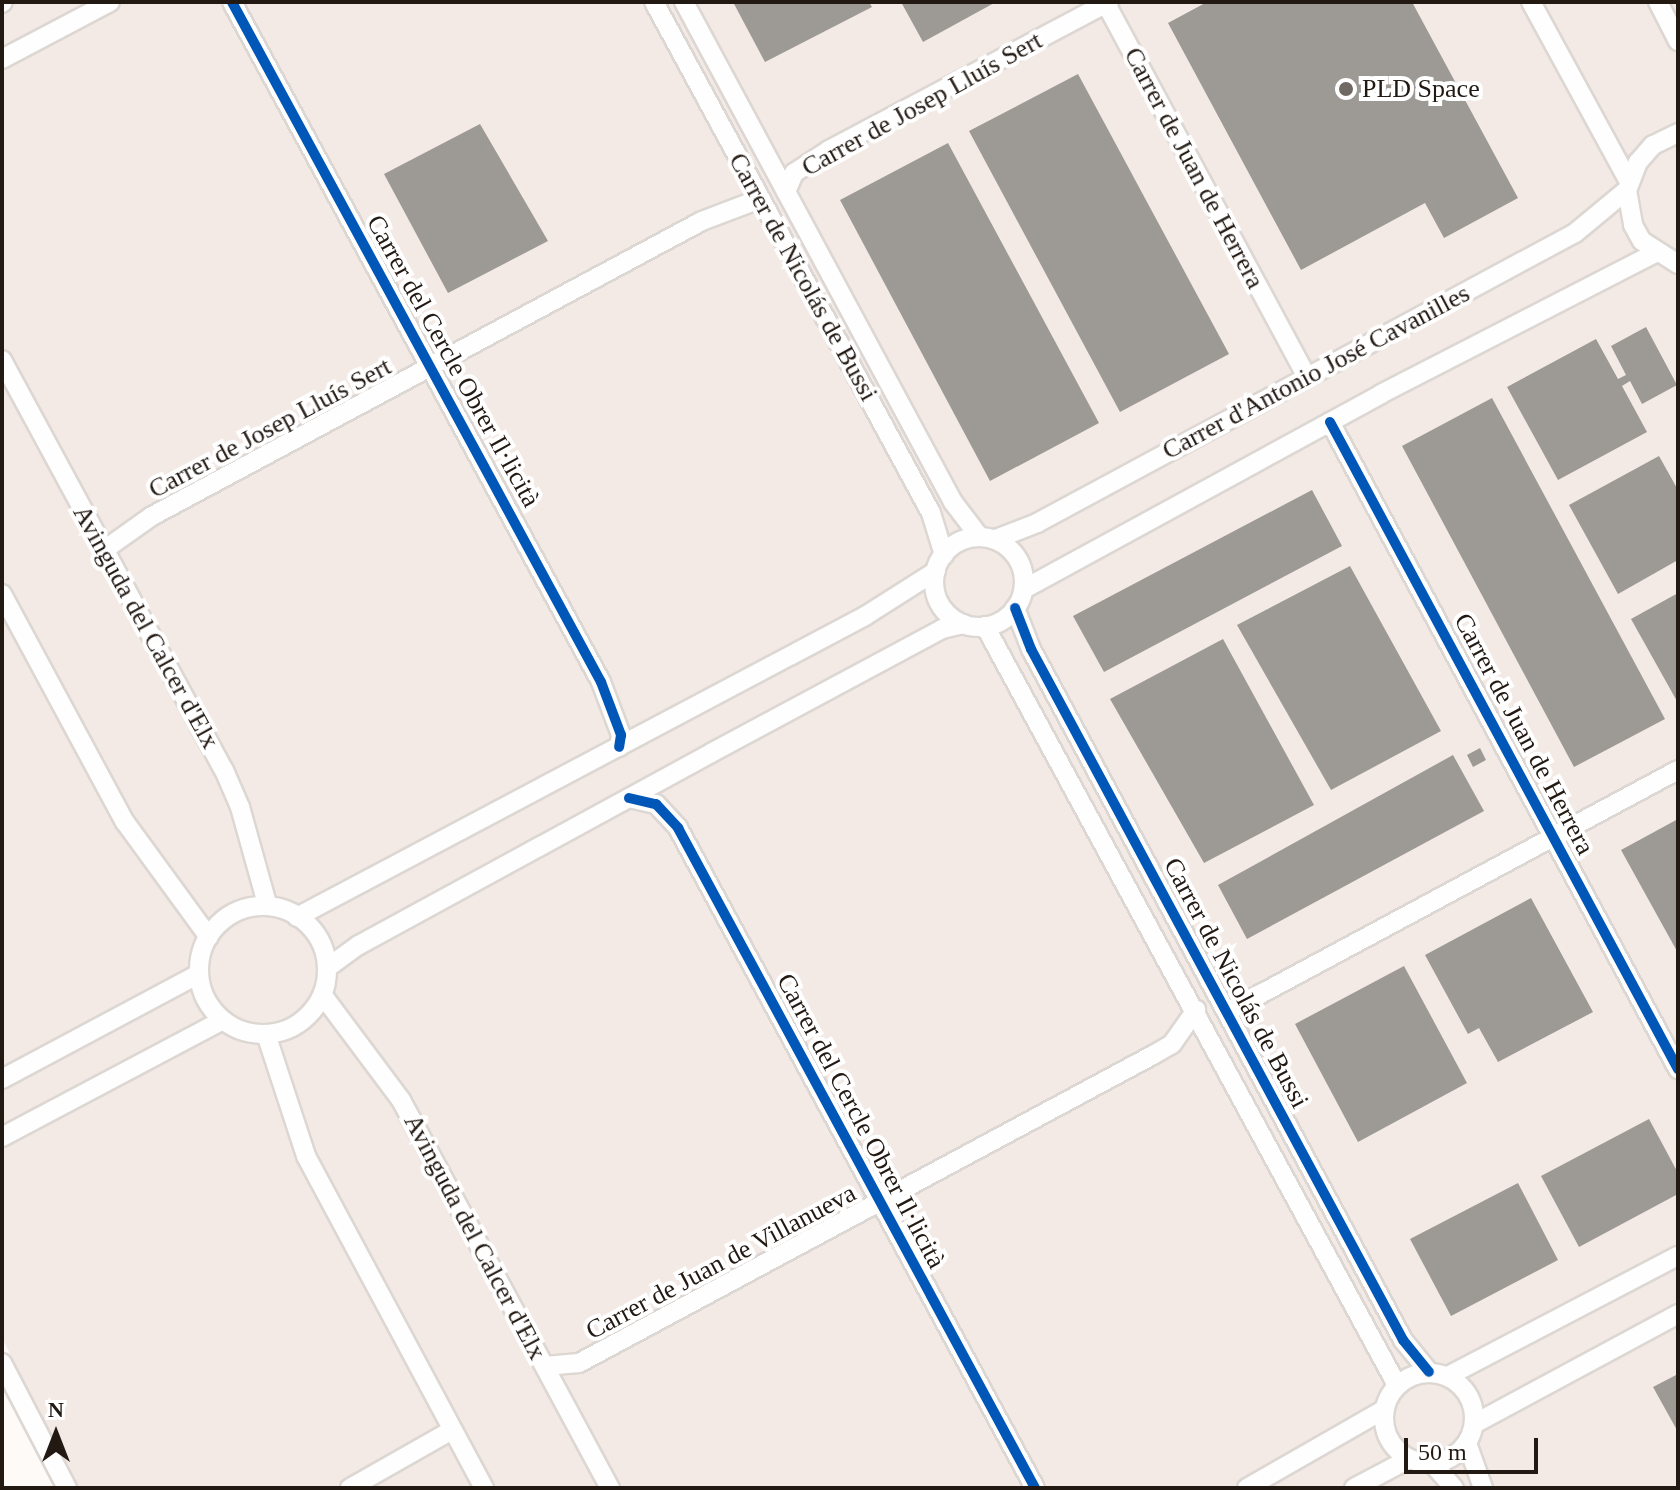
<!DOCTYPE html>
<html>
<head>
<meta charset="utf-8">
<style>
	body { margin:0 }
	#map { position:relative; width:1680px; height:1490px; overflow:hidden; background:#fdfaf8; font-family:"Times New Roman",serif }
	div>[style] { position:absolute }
	.built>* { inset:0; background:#f3eae5 }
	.building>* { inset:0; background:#9d9994 }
	.roads { filter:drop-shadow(2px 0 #ddd7d3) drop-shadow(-2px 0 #ddd7d3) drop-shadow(0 2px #ddd7d3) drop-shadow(0 -2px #ddd7d3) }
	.street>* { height:18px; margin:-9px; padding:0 9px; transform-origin:9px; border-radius:9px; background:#fffefe }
	.street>.ring { margin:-9px; padding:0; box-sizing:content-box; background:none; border:18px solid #fffefe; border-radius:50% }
	.cycleway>* { height:10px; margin:-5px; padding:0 5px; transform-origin:5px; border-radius:5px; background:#0057b8 }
	.dots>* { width:22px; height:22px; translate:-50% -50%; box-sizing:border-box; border:4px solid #fff; border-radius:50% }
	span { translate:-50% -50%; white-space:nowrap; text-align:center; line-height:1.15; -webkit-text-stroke:8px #fff; paint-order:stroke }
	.poi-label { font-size:26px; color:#221913 }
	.left { translate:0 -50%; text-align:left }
	.street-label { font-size:26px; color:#221913 }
	.frame { position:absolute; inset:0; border:4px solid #221913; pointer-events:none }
	.north { position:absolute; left:16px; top:1394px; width:80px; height:80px; -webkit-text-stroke:6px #fff; paint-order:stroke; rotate:0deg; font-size:22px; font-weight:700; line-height:32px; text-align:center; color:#221913 }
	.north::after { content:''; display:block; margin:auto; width:28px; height:36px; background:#221913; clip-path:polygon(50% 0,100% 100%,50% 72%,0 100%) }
	.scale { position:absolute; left:1404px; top:1438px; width:134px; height:36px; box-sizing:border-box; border:4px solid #221913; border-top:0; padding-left:10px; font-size:24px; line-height:28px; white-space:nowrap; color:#221913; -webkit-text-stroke:6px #fff; paint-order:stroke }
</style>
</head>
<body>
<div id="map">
	<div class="built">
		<i style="clip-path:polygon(2px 2px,1678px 2px,1678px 1488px,77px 1488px,2px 1338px)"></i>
	</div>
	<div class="building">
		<i style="clip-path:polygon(733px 2px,869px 2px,872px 7px,765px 62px)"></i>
		<i style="clip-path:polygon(901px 2px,996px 2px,923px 42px)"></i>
		<i style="clip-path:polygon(1207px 2px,1412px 2px,1518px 198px,1444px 238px,1425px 203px,1301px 270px,1168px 23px)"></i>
		<i style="clip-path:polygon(1078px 74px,1229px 354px,1120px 412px,969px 131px)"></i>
		<i style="clip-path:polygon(480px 124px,548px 241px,448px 293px,384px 174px)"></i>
		<i style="clip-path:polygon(948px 143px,1099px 423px,990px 481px,840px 200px)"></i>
		<i style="clip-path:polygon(1646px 327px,1677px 385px,1642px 404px,1630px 381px,1622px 386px,1647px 432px,1558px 480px,1507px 387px,1596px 339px,1618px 379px,1626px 375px,1611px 346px)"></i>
		<i style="clip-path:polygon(1492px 398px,1665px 719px,1574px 767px,1402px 446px)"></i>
		<i style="clip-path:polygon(1659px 456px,1678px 490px,1678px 560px,1618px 594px,1569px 505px)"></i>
		<i style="clip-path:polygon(1312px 490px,1342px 546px,1104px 672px,1073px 616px)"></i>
		<i style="clip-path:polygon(1350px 566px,1441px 731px,1331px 790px,1237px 625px)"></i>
		<i style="clip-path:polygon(1678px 593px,1678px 703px,1631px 619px)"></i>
		<i style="clip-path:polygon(1223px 639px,1314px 805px,1204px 863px,1110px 699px)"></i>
		<i style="clip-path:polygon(1480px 748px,1486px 760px,1473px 767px,1467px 755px)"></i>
		<i style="clip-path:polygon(1453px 755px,1484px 811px,1247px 939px,1218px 885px)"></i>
		<i style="clip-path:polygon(1678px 819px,1678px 953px,1621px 850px)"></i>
		<i style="clip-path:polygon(1531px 898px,1593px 1012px,1498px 1062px,1479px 1028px,1468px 1034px,1425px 955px)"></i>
		<i style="clip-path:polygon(1404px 966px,1467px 1083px,1358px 1142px,1295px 1024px)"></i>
		<i style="clip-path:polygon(1649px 1119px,1678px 1173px,1678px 1194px,1579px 1247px,1541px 1176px)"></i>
		<i style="clip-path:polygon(1518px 1183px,1558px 1260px,1451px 1316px,1410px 1239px)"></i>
		<i style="clip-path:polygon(1678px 1374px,1678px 1432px,1653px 1387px)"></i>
	</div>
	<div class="roads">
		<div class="street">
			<i style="left:232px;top:2px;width:774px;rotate:61.51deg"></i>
			<i style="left:601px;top:682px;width:57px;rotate:69.3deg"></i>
			<i style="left:621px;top:735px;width:12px;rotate:99deg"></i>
			<i style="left:654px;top:2px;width:581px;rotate:61.54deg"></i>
			<i style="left:931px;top:513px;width:44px;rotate:72.8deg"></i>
			<i style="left:684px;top:2px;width:568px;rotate:61.72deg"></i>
			<i style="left:953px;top:502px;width:43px;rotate:52.6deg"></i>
			<i style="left:1105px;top:2px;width:426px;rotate:61.7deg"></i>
			<i style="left:1531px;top:2px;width:205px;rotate:61.4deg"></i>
			<i style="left:1658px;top:2px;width:44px;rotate:62.9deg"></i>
			<i style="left:2px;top:3px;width:1px;rotate:-45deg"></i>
			<i style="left:2px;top:59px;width:122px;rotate:-27.8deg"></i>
			<i style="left:1678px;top:133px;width:28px;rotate:154deg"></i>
			<i style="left:1653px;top:145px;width:23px;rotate:131deg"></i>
			<i style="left:1638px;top:162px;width:30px;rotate:111deg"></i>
			<i style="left:1627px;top:190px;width:36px;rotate:80deg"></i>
			<i style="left:1633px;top:225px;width:18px;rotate:61deg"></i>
			<i style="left:1642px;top:241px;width:43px;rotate:32.6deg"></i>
			<i style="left:786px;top:192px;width:21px;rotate:-67deg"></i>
			<i style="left:794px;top:173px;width:42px;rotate:-33.3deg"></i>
			<i style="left:829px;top:150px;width:317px;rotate:-27.9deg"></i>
			<i style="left:2px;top:360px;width:466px;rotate:61.6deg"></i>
			<i style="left:224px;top:770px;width:40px;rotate:66.6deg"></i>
			<i style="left:240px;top:807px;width:101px;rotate:74.4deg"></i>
			<i style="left:1330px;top:422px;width:735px;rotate:61.73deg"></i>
			<i class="ring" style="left:934px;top:537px;width:72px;height:72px"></i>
			<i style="left:996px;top:539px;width:44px;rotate:-21.3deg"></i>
			<i style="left:1037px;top:523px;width:611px;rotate:-28.33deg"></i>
			<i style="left:1575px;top:233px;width:67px;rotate:-39.6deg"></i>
			<i style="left:104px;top:550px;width:59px;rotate:-35.3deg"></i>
			<i style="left:152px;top:516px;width:624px;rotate:-28.21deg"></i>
			<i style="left:702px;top:221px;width:62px;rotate:-20.8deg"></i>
			<i style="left:1024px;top:589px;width:407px;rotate:-28.6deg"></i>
			<i style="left:1381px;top:394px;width:308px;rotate:-27.2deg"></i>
			<i style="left:2px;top:594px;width:259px;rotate:61.7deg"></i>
			<i style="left:125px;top:822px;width:142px;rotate:53.9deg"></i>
			<i style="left:1015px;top:608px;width:44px;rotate:68.7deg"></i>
			<i style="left:1031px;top:649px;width:785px;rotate:61.7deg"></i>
			<i style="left:1403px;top:1340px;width:41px;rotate:50.9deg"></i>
			<i style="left:985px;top:626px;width:864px;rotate:61.51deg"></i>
			<i style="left:629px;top:798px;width:28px;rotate:13deg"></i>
			<i style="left:656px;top:804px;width:33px;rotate:47deg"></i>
			<i style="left:678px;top:828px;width:750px;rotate:61.59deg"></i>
			<i class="ring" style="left:199px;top:906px;width:110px;height:110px"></i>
			<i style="left:297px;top:917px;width:643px;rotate:-27.92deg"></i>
			<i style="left:865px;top:616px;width:84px;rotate:-32.4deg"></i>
			<i style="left:327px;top:968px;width:39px;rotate:-36deg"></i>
			<i style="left:359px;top:945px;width:401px;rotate:-28.6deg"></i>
			<i style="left:711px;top:753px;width:262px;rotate:-28.2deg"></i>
			<i style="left:942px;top:629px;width:22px;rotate:-13deg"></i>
			<i style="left:324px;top:997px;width:129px;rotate:53.2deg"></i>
			<i style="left:401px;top:1100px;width:441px;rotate:61.7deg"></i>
			<i style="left:1227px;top:1012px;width:512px;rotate:-28.22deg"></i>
			<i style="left:266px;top:1034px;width:128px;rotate:71.8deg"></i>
			<i style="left:306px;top:1156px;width:377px;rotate:61.8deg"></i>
			<i style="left:2px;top:1079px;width:223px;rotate:-28.1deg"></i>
			<i style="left:2px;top:1137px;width:250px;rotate:-27.9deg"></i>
			<i style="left:2px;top:1363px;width:141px;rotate:62.5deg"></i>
			<i style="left:545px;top:1366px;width:34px;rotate:-5deg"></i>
			<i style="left:579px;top:1363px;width:651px;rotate:-28.22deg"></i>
			<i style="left:1153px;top:1055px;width:22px;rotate:-30deg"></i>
			<i style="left:1172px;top:1044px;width:42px;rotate:-54.8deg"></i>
			<i class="ring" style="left:1384px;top:1373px;width:72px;height:72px"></i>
			<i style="left:1448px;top:1376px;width:259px;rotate:-27.6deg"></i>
			<i style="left:1474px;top:1424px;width:232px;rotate:-28.3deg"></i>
			<i style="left:1467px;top:1443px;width:48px;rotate:70.4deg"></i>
			<i style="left:1433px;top:1464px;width:32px;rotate:49deg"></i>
			<i style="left:350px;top:1488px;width:117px;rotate:-29.6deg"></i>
			<i style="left:1247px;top:1488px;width:159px;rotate:-29.8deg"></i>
			<i style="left:1354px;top:1488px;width:62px;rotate:-27.8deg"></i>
		</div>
	</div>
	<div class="cycleway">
		<i style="left:232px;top:2px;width:774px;rotate:61.51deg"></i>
		<i style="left:601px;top:682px;width:57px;rotate:69.3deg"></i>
		<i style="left:621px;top:735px;width:12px;rotate:99deg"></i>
		<i style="left:1330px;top:422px;width:735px;rotate:61.73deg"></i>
		<i style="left:1015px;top:608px;width:44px;rotate:68.7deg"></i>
		<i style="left:1031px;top:649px;width:785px;rotate:61.7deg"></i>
		<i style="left:1403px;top:1340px;width:41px;rotate:50.9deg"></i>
		<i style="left:629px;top:798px;width:28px;rotate:13deg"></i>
		<i style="left:656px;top:804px;width:33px;rotate:47deg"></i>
		<i style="left:678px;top:828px;width:750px;rotate:61.59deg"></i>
	</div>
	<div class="dots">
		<i style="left:1346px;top:89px;background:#6f6863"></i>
	</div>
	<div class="poi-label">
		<span class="left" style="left:1362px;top:89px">PLD Space</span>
	</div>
	<div class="street-label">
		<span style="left:922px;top:104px;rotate:-29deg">Carrer de Josep Lluís Sert</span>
		<span style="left:1194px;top:168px;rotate:62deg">Carrer de Juan de Herrera</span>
		<span style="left:803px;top:277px;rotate:61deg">Carrer de Nicolás de Bussi</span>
		<span style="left:453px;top:361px;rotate:61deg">Carrer del Cercle Obrer Il·licità</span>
		<span style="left:1316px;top:372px;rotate:-28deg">Carrer d'Antonio José Cavanilles</span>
		<span style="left:270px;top:428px;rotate:-28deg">Carrer de Josep Lluís Sert</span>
		<span style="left:146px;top:627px;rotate:61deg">Avinguda del Calcer d'Elx</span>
		<span style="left:1524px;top:734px;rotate:62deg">Carrer de Juan de Herrera</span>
		<span style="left:1236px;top:983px;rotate:62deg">Carrer de Nicolás de Bussi</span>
		<span style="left:861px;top:1121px;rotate:62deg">Carrer del Cercle Obrer Il·licità</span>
		<span style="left:475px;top:1237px;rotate:62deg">Avinguda del Calcer d'Elx</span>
		<span style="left:721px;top:1262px;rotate:-28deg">Carrer de Juan de Villanueva</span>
	</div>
	<div class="frame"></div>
	<div class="north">N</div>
	<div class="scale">50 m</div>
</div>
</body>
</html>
